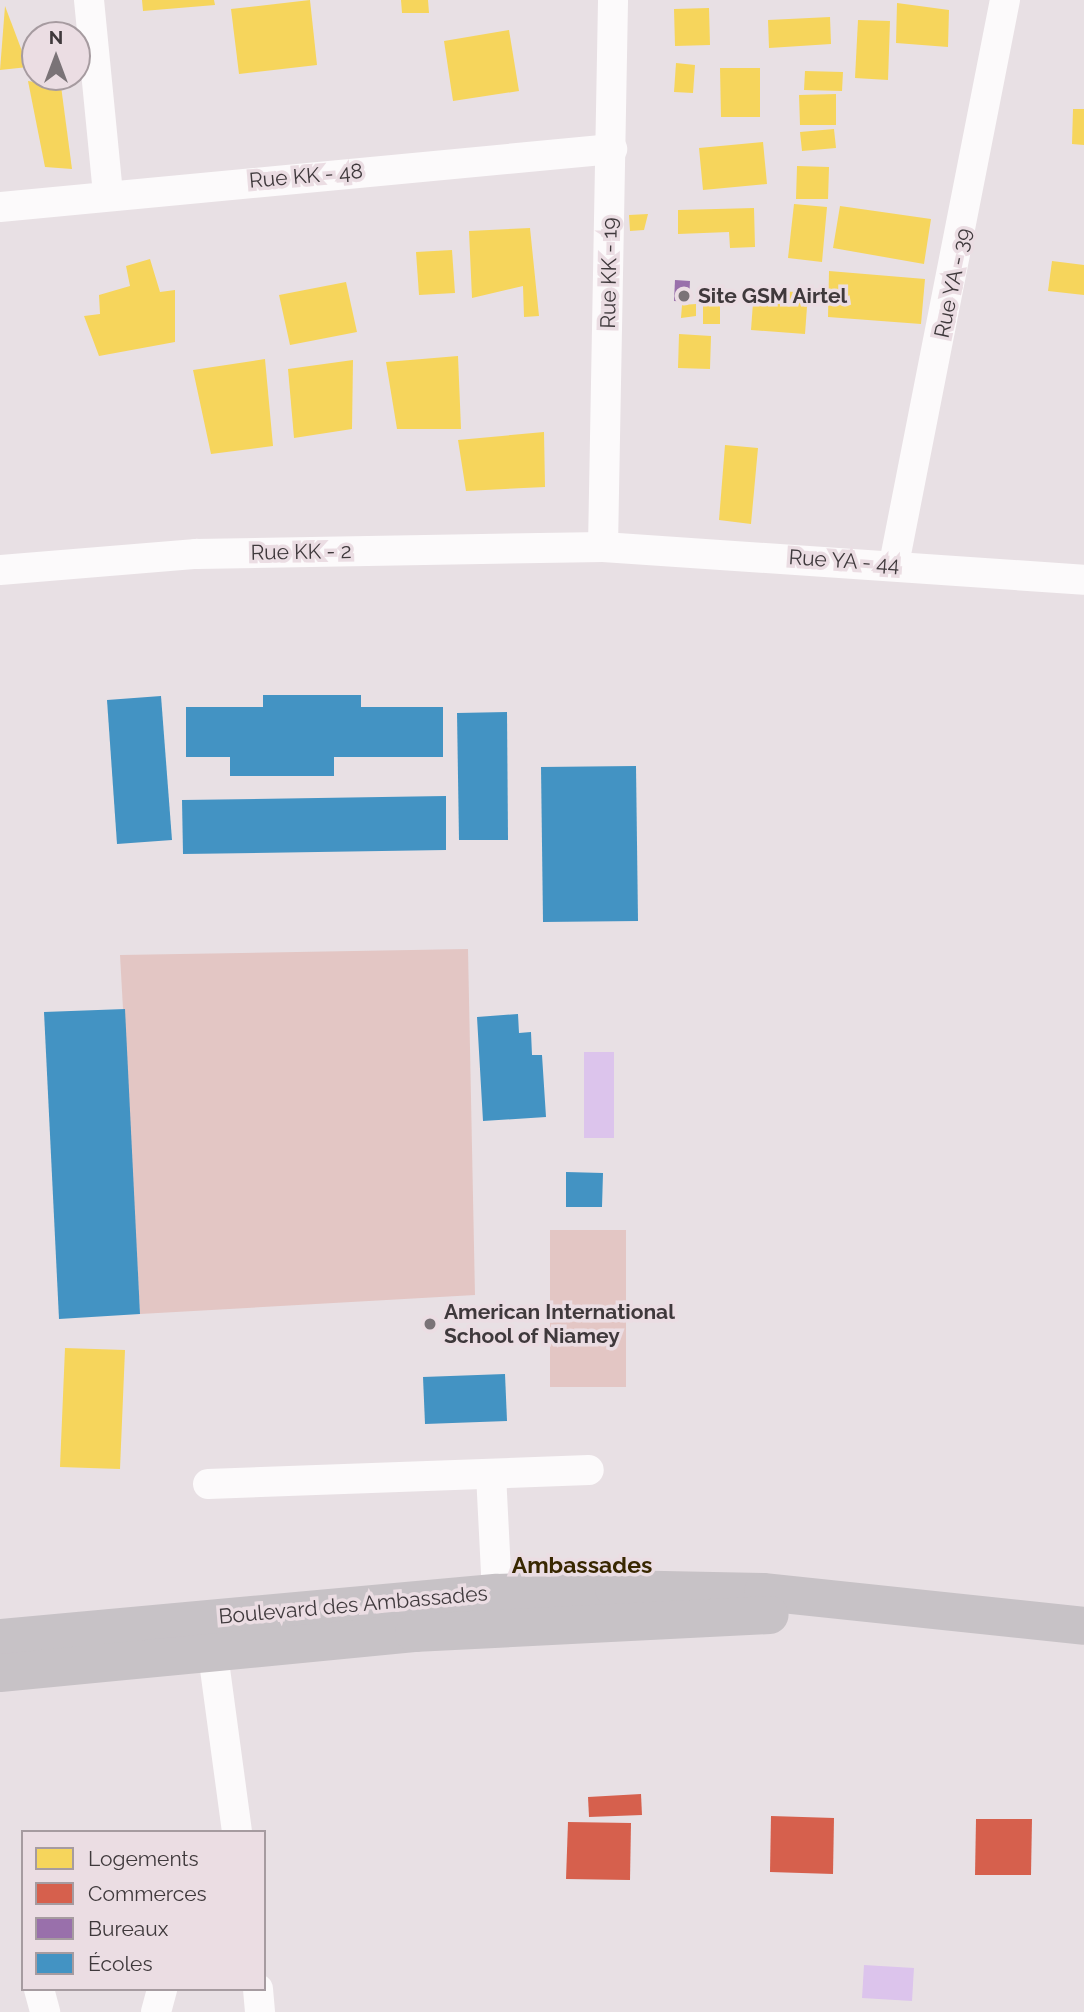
<!DOCTYPE html>
<html>
<head>
<meta charset="utf-8">
<style>
	body { margin:0 }
	#map { position:relative; width:1084px; height:2012px; overflow:hidden; background:#e8e0e4; font-family:Raleway,sans-serif }
	div>[style] { position:absolute }
	.green>* { inset:0; background:#e3c6c4 }
	.water>* { inset:0; background:#dcc4ec }
	.homes>* { inset:0; background:#f6d55c }
	.shops>* { inset:0; background:#d6604d }
	.offices>* { inset:0; background:#9970ab }
	.schools>* { inset:0; background:#4393c3 }
	.minor>* { height:30px; margin:-15px; padding:0 15px; transform-origin:15px; border-radius:15px; background:#fcfafb }
	.major>* { height:38px; margin:-19px; padding:0 19px; transform-origin:19px; border-radius:19px; background:#c7c2c6 }
	.dots>* { width:19px; height:19px; translate:-50% -50%; box-sizing:border-box; border:4px solid #ebdde3; border-radius:50% }
	span { translate:-50% -50%; white-space:nowrap; text-align:center; line-height:1.15; -webkit-text-stroke:7px #ebdde3; paint-order:stroke }
	.street-label { font-size:21px; color:#3f393c }
	.poi-label { font-size:21px; color:#3f393c; font-weight:700 }
	.left { translate:0 -50%; text-align:left }
	.neighbourhood-label { font-size:23px; color:#382700; font-weight:700 }
	.legend { position:absolute; left:21px; top:1830px; width:245px; height:161px; box-sizing:border-box; background:#ebdde3; border:2px solid #a69ba0; margin:0; padding:9px 12px; list-style:none; font-size:21px; color:#3f393c }
	.legend li { display:flex; align-items:center; gap:14px; height:35px }
	.legend b { width:35px; border:2px solid #a69ba0 }
	.north { position:absolute; left:21px; top:21px; width:70px; height:70px; box-sizing:border-box; background:#ebdde3; border:2px solid #a69ba0; border-radius:50%; rotate:0deg; font-size:19px; font-weight:700; line-height:28px; text-align:center; color:#3f393c }
	.north::after { content:''; display:block; margin:auto; width:24px; height:32px; background:#7a7377; clip-path:polygon(50% 0,100% 100%,50% 72%,0 100%) }
</style>
</head>
<body>
<div id="map">
	<div class="green">
		<i style="clip-path:polygon(468px 949px,475px 1295px,140px 1314px,120px 955px)"></i>
		<i style="clip-path:polygon(550px 1230px,626px 1230px,626px 1387px,550px 1387px)"></i>
	</div>
	<div class="water">
		<i style="clip-path:polygon(584px 1052px,614px 1052px,614px 1138px,584px 1138px)"></i>
		<i style="clip-path:polygon(864px 1965px,914px 1968px,912px 2001px,862px 1998px)"></i>
	</div>
	<div class="homes">
		<i style="clip-path:polygon(142px 0,214px 0,215px 5px,143px 11px)"></i>
		<i style="clip-path:polygon(310px 0,317px 65px,239px 74px,231px 9px)"></i>
		<i style="clip-path:polygon(401px 0,428px 0,429px 13px,402px 13px)"></i>
		<i style="clip-path:polygon(897px 3px,949px 10px,948px 47px,896px 43px)"></i>
		<i style="clip-path:polygon(5px 6px,28px 67px,0 70px)"></i>
		<i style="clip-path:polygon(709px 8px,710px 45px,675px 46px,674px 9px)"></i>
		<i style="clip-path:polygon(830px 17px,831px 44px,769px 48px,768px 20px)"></i>
		<i style="clip-path:polygon(858px 20px,890px 21px,888px 80px,855px 78px)"></i>
		<i style="clip-path:polygon(509px 30px,519px 91px,453px 101px,444px 41px)"></i>
		<i style="clip-path:polygon(676px 63px,695px 65px,693px 93px,674px 92px)"></i>
		<i style="clip-path:polygon(720px 68px,760px 68px,760px 117px,721px 117px)"></i>
		<i style="clip-path:polygon(805px 71px,843px 72px,842px 91px,804px 90px)"></i>
		<i style="clip-path:polygon(28px 81px,61px 86px,72px 169px,45px 167px)"></i>
		<i style="clip-path:polygon(836px 94px,836px 125px,800px 125px,799px 95px)"></i>
		<i style="clip-path:polygon(1073px 109px,1084px 109px,1084px 145px,1072px 144px)"></i>
		<i style="clip-path:polygon(834px 129px,836px 148px,802px 151px,800px 132px)"></i>
		<i style="clip-path:polygon(763px 142px,767px 184px,703px 190px,699px 148px)"></i>
		<i style="clip-path:polygon(797px 166px,829px 167px,828px 199px,796px 199px)"></i>
		<i style="clip-path:polygon(794px 204px,827px 207px,822px 262px,788px 258px)"></i>
		<i style="clip-path:polygon(840px 206px,931px 219px,924px 264px,833px 248px)"></i>
		<i style="clip-path:polygon(754px 208px,755px 247px,730px 248px,729px 232px,678px 234px,678px 210px)"></i>
		<i style="clip-path:polygon(648px 214px,644px 230px,630px 231px,629px 215px)"></i>
		<i style="clip-path:polygon(530px 228px,539px 316px,524px 317px,523px 286px,472px 298px,469px 231px)"></i>
		<i style="clip-path:polygon(452px 250px,455px 293px,419px 295px,416px 252px)"></i>
		<i style="clip-path:polygon(150px 259px,160px 292px,175px 290px,175px 342px,99px 356px,84px 316px,100px 314px,99px 295px,130px 286px,126px 266px)"></i>
		<i style="clip-path:polygon(1052px 261px,1084px 265px,1084px 295px,1048px 291px)"></i>
		<i style="clip-path:polygon(829px 271px,925px 279px,921px 324px,828px 317px)"></i>
		<i style="clip-path:polygon(346px 282px,357px 332px,290px 345px,279px 295px)"></i>
		<i style="clip-path:polygon(754px 289px,808px 293px,805px 334px,751px 330px)"></i>
		<i style="clip-path:polygon(703px 303px,720px 303px,720px 324px,703px 324px)"></i>
		<i style="clip-path:polygon(696px 304px,696px 316px,681px 318px,682px 305px)"></i>
		<i style="clip-path:polygon(679px 334px,711px 336px,710px 369px,678px 368px)"></i>
		<i style="clip-path:polygon(458px 356px,461px 429px,397px 429px,386px 362px)"></i>
		<i style="clip-path:polygon(265px 359px,273px 446px,211px 454px,193px 370px)"></i>
		<i style="clip-path:polygon(353px 360px,352px 429px,294px 438px,288px 369px)"></i>
		<i style="clip-path:polygon(544px 432px,545px 487px,466px 491px,458px 440px)"></i>
		<i style="clip-path:polygon(725px 445px,758px 448px,751px 524px,719px 520px)"></i>
		<i style="clip-path:polygon(65px 1348px,125px 1350px,120px 1469px,60px 1467px)"></i>
	</div>
	<div class="shops">
		<i style="clip-path:polygon(641px 1794px,642px 1815px,589px 1817px,588px 1797px)"></i>
		<i style="clip-path:polygon(771px 1816px,834px 1818px,833px 1874px,770px 1872px)"></i>
		<i style="clip-path:polygon(976px 1819px,1032px 1819px,1031px 1875px,975px 1875px)"></i>
		<i style="clip-path:polygon(568px 1822px,631px 1823px,630px 1880px,566px 1879px)"></i>
	</div>
	<div class="offices">
		<i style="clip-path:polygon(675px 280px,690px 281px,689px 302px,674px 301px)"></i>
	</div>
	<div class="schools">
		<i style="clip-path:polygon(263px 695px,361px 695px,361px 707px,443px 707px,443px 757px,334px 757px,334px 776px,230px 776px,230px 757px,186px 757px,186px 707px,263px 707px)"></i>
		<i style="clip-path:polygon(161px 696px,172px 840px,117px 844px,107px 700px)"></i>
		<i style="clip-path:polygon(507px 712px,508px 840px,459px 840px,457px 713px)"></i>
		<i style="clip-path:polygon(636px 766px,638px 921px,543px 922px,541px 767px)"></i>
		<i style="clip-path:polygon(446px 796px,446px 850px,183px 854px,182px 800px)"></i>
		<i style="clip-path:polygon(125px 1009px,140px 1314px,59px 1319px,44px 1012px)"></i>
		<i style="clip-path:polygon(518px 1014px,519px 1033px,531px 1032px,532px 1055px,542px 1055px,546px 1117px,483px 1121px,477px 1017px)"></i>
		<i style="clip-path:polygon(566px 1172px,603px 1173px,602px 1207px,566px 1207px)"></i>
		<i style="clip-path:polygon(505px 1374px,507px 1421px,425px 1424px,423px 1377px)"></i>
	</div>
	<div class="minor">
		<i style="left:89px;top:0;width:195px;rotate:84.4deg"></i>
		<i style="left:0;top:207px;width:615px;rotate:-5.41deg"></i>
		<i style="left:603px;top:547px;width:547px;rotate:-88.95deg"></i>
		<i style="left:894px;top:564px;width:575px;rotate:-78.87deg"></i>
		<i style="left:0;top:570px;width:197px;rotate:-4.7deg"></i>
		<i style="left:196px;top:554px;width:407px;rotate:-1deg"></i>
		<i style="left:603px;top:547px;width:482px;rotate:3.9deg"></i>
		<i style="left:491px;top:1474px;width:119px;rotate:87.1deg"></i>
		<i style="left:208px;top:1484px;width:381px;rotate:-2.1deg"></i>
		<i style="left:210px;top:1632px;width:202px;rotate:82.3deg"></i>
		<i style="left:39px;top:1989px;width:24px;rotate:75deg"></i>
		<i style="left:258px;top:1989px;width:23px;rotate:85deg"></i>
		<i style="left:156px;top:2012px;width:24px;rotate:-75deg"></i>
	</div>
	<div class="major">
		<i style="left:0;top:1638px;width:499px;rotate:-5.2deg"></i>
		<i style="left:497px;top:1593px;width:117px;rotate:-2deg"></i>
		<i style="left:614px;top:1589px;width:149px;rotate:1.2deg"></i>
		<i style="left:763px;top:1592px;width:323px;rotate:6deg"></i>
		<i style="left:0;top:1673px;width:416px;rotate:-5.5deg"></i>
		<i style="left:414px;top:1633px;width:356px;rotate:-2.9deg"></i>
	</div>
	<div class="dots">
		<i style="left:684px;top:296px;background:#7a7377"></i>
		<i style="left:430px;top:1324px;background:#7a7377"></i>
	</div>
	<div class="street-label">
		<span style="left:306px;top:176px;rotate:-5deg">Rue KK - 48</span>
		<span style="left:609px;top:273px;rotate:-89deg">Rue KK - 19</span>
		<span style="left:953px;top:283px;rotate:-78deg">Rue YA - 39</span>
		<span style="left:301px;top:552px;rotate:-1deg">Rue KK - 2</span>
		<span style="left:844px;top:561px;rotate:4deg">Rue YA - 44</span>
		<span style="left:353px;top:1605px;rotate:-5deg">Boulevard des Ambassades</span>
	</div>
	<div class="poi-label">
		<span class="left" style="left:698px;top:296px">Site GSM Airtel</span>
		<span class="left" style="left:444px;top:1324px">American International<br>School of Niamey</span>
	</div>
	<div class="neighbourhood-label">
		<span style="left:582px;top:1565px">Ambassades</span>
	</div>
	<ul class="legend">
	<li><b style="height:19px;background:#f6d55c"></b>Logements</li>
	<li><b style="height:19px;background:#d6604d"></b>Commerces</li>
	<li><b style="height:19px;background:#9970ab"></b>Bureaux</li>
	<li><b style="height:19px;background:#4393c3"></b>Écoles</li>
	</ul>
	<div class="north">N</div>
</div>
</body>
</html>
